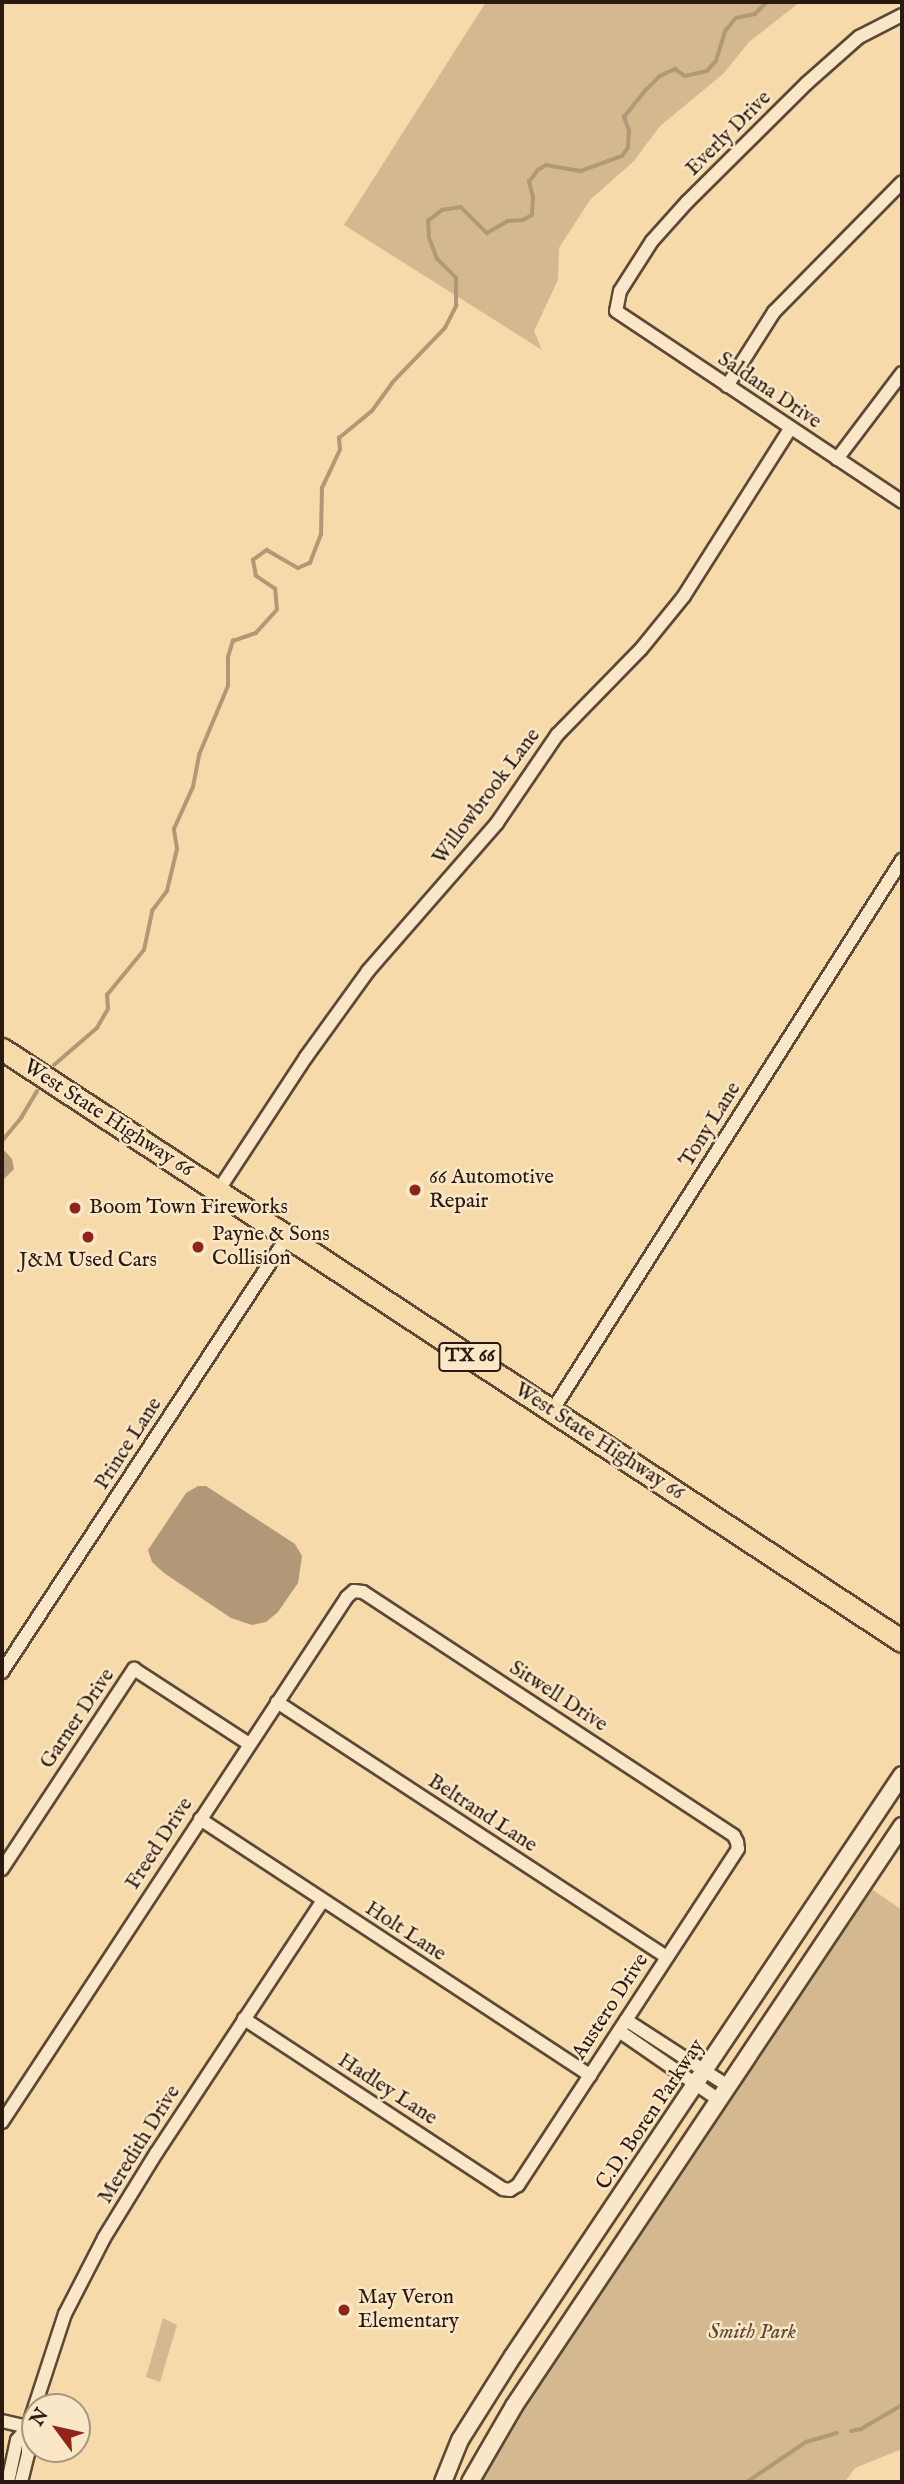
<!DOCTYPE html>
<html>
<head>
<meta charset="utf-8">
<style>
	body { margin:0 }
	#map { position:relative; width:904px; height:2484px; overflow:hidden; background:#f7daaa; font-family:"IM FELL English",serif }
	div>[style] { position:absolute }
	.green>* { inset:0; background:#d4b990 }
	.water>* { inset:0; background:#b19876 }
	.stream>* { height:3.5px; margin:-1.75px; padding:0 1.75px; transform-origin:1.75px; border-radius:1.75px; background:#b19876 }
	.roads { filter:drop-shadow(2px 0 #5c4936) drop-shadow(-2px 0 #5c4936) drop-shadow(0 2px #5c4936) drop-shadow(0 -2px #5c4936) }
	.minor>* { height:12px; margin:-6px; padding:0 6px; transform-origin:6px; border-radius:6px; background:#fae7c8 }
	.tertiary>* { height:16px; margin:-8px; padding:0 8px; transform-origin:8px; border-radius:8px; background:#fae7c8 }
	.primary>* { height:21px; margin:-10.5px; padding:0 10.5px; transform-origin:10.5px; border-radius:10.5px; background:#f7daaa }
	.dots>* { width:19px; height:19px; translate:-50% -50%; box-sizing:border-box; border:4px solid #fae7c8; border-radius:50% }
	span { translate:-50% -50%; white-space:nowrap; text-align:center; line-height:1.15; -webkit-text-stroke:5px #fae7c8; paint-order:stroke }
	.shield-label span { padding:2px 5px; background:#fae7c8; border:2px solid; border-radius:5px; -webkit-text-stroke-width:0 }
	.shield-label { font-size:19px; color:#291910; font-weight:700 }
	.street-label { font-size:21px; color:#291910 }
	.poi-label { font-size:21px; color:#291910 }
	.left { translate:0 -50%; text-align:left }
	.park-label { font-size:21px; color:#5c4936; font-style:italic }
	.frame { position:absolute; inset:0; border:4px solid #291910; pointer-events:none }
	.north { position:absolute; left:21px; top:2393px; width:70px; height:70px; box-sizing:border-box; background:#fae7c8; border:2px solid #a6957e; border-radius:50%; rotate:303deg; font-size:19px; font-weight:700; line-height:28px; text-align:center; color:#291910 }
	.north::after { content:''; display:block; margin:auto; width:24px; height:32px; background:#8f2418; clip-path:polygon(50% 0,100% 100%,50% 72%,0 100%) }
</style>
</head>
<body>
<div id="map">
	<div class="green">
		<i style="clip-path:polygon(486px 2px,800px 2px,749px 42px,723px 74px,660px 126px,634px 161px,590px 200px,559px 248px,558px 280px,534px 331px,542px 350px,344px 225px)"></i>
		<i style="clip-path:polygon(870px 1888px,902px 1910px,902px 2449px,855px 2468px,845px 2482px,479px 2482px,529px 2398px)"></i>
		<i style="clip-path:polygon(163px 2318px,177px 2325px,160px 2382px,146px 2377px)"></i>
	</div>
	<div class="water">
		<i style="clip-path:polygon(2px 1148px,12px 1159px,14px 1169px,2px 1181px)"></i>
		<i style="clip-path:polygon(198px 1486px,206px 1486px,295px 1544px,302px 1556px,298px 1583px,278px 1612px,266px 1622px,252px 1625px,231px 1618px,164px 1573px,152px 1562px,148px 1550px,186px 1493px)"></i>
	</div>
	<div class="stream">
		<i style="left:54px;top:1065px;width:57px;rotate:-40.7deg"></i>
		<i style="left:97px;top:1028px;width:22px;rotate:-60deg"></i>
		<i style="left:108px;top:1009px;width:14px;rotate:-94deg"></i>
		<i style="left:107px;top:995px;width:58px;rotate:-50.6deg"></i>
		<i style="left:144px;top:950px;width:40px;rotate:-78deg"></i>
		<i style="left:152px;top:911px;width:25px;rotate:-53deg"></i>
		<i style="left:167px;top:891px;width:43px;rotate:-76.6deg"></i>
		<i style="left:177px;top:849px;width:20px;rotate:-99deg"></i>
		<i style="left:174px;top:829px;width:46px;rotate:-65.7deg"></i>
		<i style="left:193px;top:787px;width:33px;rotate:-79deg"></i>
		<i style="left:199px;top:755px;width:75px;rotate:-67.2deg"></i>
		<i style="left:228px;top:686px;width:29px;rotate:-90deg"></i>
		<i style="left:228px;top:657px;width:17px;rotate:-73deg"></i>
		<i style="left:233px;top:641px;width:24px;rotate:-19deg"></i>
		<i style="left:256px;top:633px;width:31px;rotate:-48deg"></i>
		<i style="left:277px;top:610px;width:21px;rotate:-95deg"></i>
		<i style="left:275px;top:589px;width:23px;rotate:-146deg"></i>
		<i style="left:256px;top:576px;width:16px;rotate:-101deg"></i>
		<i style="left:253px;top:560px;width:17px;rotate:-36deg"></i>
		<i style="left:267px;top:550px;width:36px;rotate:30deg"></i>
		<i style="left:298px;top:568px;width:13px;rotate:-23deg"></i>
		<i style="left:310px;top:563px;width:30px;rotate:-69deg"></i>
		<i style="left:321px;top:535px;width:47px;rotate:-88.8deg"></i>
		<i style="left:322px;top:488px;width:42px;rotate:-64.7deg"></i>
		<i style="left:340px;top:450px;width:12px;rotate:-95deg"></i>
		<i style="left:339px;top:438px;width:43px;rotate:-39.3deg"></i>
		<i style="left:372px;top:411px;width:34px;rotate:-54deg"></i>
		<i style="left:392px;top:383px;width:76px;rotate:-46.1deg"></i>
		<i style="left:445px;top:328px;width:25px;rotate:-63deg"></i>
		<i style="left:456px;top:306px;width:28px;rotate:-90deg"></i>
		<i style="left:456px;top:278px;width:27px;rotate:-135deg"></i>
		<i style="left:437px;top:259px;width:22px;rotate:-111deg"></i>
		<i style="left:429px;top:238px;width:17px;rotate:-93deg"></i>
		<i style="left:428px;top:221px;width:18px;rotate:-38deg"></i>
		<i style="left:442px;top:210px;width:19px;rotate:-9deg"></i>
		<i style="left:461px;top:207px;width:37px;rotate:45deg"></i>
		<i style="left:487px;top:233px;width:24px;rotate:-30deg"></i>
		<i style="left:508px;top:221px;width:15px;rotate:-4deg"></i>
		<i style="left:523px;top:220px;width:10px;rotate:-29deg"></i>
		<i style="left:532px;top:215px;width:18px;rotate:-87deg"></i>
		<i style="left:533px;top:197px;width:16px;rotate:-105deg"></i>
		<i style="left:529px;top:182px;width:15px;rotate:-53deg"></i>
		<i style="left:538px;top:170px;width:9px;rotate:-32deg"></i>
		<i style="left:546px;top:165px;width:36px;rotate:10deg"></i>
		<i style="left:581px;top:171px;width:44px;rotate:-20.1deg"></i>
		<i style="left:622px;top:156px;width:10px;rotate:-53deg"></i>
		<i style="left:628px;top:148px;width:17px;rotate:-87deg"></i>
		<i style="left:629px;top:131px;width:15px;rotate:-110deg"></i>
		<i style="left:624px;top:117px;width:35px;rotate:-51deg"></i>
		<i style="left:646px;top:90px;width:20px;rotate:-45deg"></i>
		<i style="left:660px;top:76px;width:17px;rotate:-25deg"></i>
		<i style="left:675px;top:69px;width:12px;rotate:35deg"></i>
		<i style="left:685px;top:76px;width:23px;rotate:-13deg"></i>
		<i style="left:707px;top:71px;width:13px;rotate:-48deg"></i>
		<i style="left:716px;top:61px;width:31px;rotate:-73deg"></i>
		<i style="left:725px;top:31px;width:17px;rotate:-50deg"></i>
		<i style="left:736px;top:18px;width:19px;rotate:-12deg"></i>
		<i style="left:755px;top:14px;width:17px;rotate:-45deg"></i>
		<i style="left:2px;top:1141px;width:30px;rotate:-50deg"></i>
		<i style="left:21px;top:1118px;width:31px;rotate:-59deg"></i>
		<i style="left:851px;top:2431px;width:10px;rotate:-11deg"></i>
		<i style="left:861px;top:2429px;width:48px;rotate:-30.3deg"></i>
		<i style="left:747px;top:2482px;width:71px;rotate:-34.1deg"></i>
		<i style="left:806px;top:2442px;width:32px;rotate:-16deg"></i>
	</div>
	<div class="roads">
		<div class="minor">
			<i style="left:902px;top:15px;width:48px;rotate:152.9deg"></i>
			<i style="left:859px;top:37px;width:69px;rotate:138.5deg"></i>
			<i style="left:807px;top:83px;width:169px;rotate:135.2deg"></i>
			<i style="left:687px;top:202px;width:52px;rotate:131.9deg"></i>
			<i style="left:652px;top:241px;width:59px;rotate:122.6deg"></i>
			<i style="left:620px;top:291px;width:20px;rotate:101deg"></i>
			<i style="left:616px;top:311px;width:344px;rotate:33.7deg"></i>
			<i style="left:727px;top:386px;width:88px;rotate:-57.6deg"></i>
			<i style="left:774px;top:312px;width:182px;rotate:-45.4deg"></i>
			<i style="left:837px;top:459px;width:108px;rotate:-52.9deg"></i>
			<i style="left:218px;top:1191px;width:160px;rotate:-56.7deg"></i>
			<i style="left:306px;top:1057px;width:106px;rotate:-54.2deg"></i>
			<i style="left:368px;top:971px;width:196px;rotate:-48.9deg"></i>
			<i style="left:497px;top:823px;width:107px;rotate:-55.7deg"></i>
			<i style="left:557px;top:735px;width:120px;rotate:-45.7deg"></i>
			<i style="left:641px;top:649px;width:68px;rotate:-50.9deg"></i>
			<i style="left:684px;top:596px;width:198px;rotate:-57.6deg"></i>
			<i style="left:552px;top:1411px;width:653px;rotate:-57.58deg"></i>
			<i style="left:2px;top:1672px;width:520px;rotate:-56.77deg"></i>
			<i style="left:277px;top:1702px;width:466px;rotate:33.2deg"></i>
			<i style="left:200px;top:1819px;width:467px;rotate:33.3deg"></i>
			<i style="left:2px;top:1869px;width:240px;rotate:-56.6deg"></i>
			<i style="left:134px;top:1669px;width:137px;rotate:33.1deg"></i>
			<i style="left:626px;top:2020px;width:121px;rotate:32.9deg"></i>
			<i style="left:619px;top:2031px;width:121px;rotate:34.6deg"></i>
			<i style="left:2px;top:2122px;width:628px;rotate:-56.69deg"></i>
			<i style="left:347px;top:1597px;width:9px;rotate:-41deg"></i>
			<i style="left:354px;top:1591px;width:9px;rotate:6deg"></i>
			<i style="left:363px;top:1592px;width:444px;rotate:33.3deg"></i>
			<i style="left:734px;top:1836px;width:7px;rotate:63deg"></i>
			<i style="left:737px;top:1842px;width:7px;rotate:82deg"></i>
			<i style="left:738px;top:1849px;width:402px;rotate:123.2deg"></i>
			<i style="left:518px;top:2185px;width:9px;rotate:148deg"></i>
			<i style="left:510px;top:2190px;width:7px;rotate:-172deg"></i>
			<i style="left:503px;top:2189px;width:310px;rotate:-146.7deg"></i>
			<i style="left:2px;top:2421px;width:27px;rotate:13deg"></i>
			<i style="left:8px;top:2482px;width:43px;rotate:-77.9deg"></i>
			<i style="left:17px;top:2440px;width:17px;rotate:-50deg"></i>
			<i style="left:21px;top:2482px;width:30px;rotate:-76deg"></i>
			<i style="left:28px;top:2453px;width:26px;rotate:-90deg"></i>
			<i style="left:28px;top:2427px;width:119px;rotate:-71.9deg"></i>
			<i style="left:65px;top:2314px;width:85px;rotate:-62.8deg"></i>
			<i style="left:104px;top:2238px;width:101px;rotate:-58.4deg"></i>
			<i style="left:157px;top:2152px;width:300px;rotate:-56.6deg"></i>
		</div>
		<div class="tertiary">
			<i style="left:443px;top:2482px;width:45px;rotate:-68deg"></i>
			<i style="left:460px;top:2440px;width:99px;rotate:-57.8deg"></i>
			<i style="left:513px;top:2356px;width:699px;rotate:-56.2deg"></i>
			<i style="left:470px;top:2482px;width:88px;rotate:-59.9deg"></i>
			<i style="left:514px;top:2406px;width:698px;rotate:-56.22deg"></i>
		</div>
		<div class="primary">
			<i style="left:2px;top:1049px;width:1077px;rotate:33.34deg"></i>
		</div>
	</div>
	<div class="dots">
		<i style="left:415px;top:1190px;background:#8f2418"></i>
		<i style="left:75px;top:1208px;background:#8f2418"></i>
		<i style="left:88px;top:1237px;background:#8f2418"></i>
		<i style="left:198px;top:1247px;background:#8f2418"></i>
		<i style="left:344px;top:2310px;background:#8f2418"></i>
	</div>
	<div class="shield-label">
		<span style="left:470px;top:1357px">TX 66</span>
	</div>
	<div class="street-label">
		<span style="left:729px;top:134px;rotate:-45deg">Everly Drive</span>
		<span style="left:769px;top:391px;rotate:34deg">Saldana Drive</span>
		<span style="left:487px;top:797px;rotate:-53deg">Willowbrook Lane</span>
		<span style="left:108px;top:1119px;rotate:33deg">West State Highway 66</span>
		<span style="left:711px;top:1125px;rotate:-58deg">Tony Lane</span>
		<span style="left:599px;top:1442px;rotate:33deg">West State Highway 66</span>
		<span style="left:129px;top:1444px;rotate:-57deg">Prince Lane</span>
		<span style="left:558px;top:1697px;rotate:33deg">Sitwell Drive</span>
		<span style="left:78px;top:1719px;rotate:-56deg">Garner Drive</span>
		<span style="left:482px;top:1814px;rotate:33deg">Beltrand Lane</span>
		<span style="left:160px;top:1844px;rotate:-57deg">Freed Drive</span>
		<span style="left:405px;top:1932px;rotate:33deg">Holt Lane</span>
		<span style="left:611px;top:2007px;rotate:-57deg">Austero Drive</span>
		<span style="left:387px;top:2090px;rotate:33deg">Hadley Lane</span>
		<span style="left:651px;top:2115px;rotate:-56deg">C.D. Boren Parkway</span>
		<span style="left:140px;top:2145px;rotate:-58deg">Meredith Drive</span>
	</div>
	<div class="poi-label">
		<span class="left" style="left:429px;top:1190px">66 Automotive<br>Repair</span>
		<span class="left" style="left:89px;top:1208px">Boom Town Fireworks</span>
		<span class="left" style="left:212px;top:1247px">Payne &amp; Sons<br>Collision</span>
		<span style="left:88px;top:1261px">J&amp;M Used Cars</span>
		<span class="left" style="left:358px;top:2310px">May Veron<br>Elementary</span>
	</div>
	<div class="park-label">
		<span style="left:752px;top:2333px">Smith Park</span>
	</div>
	<div class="frame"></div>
	<div class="north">N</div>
</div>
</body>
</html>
